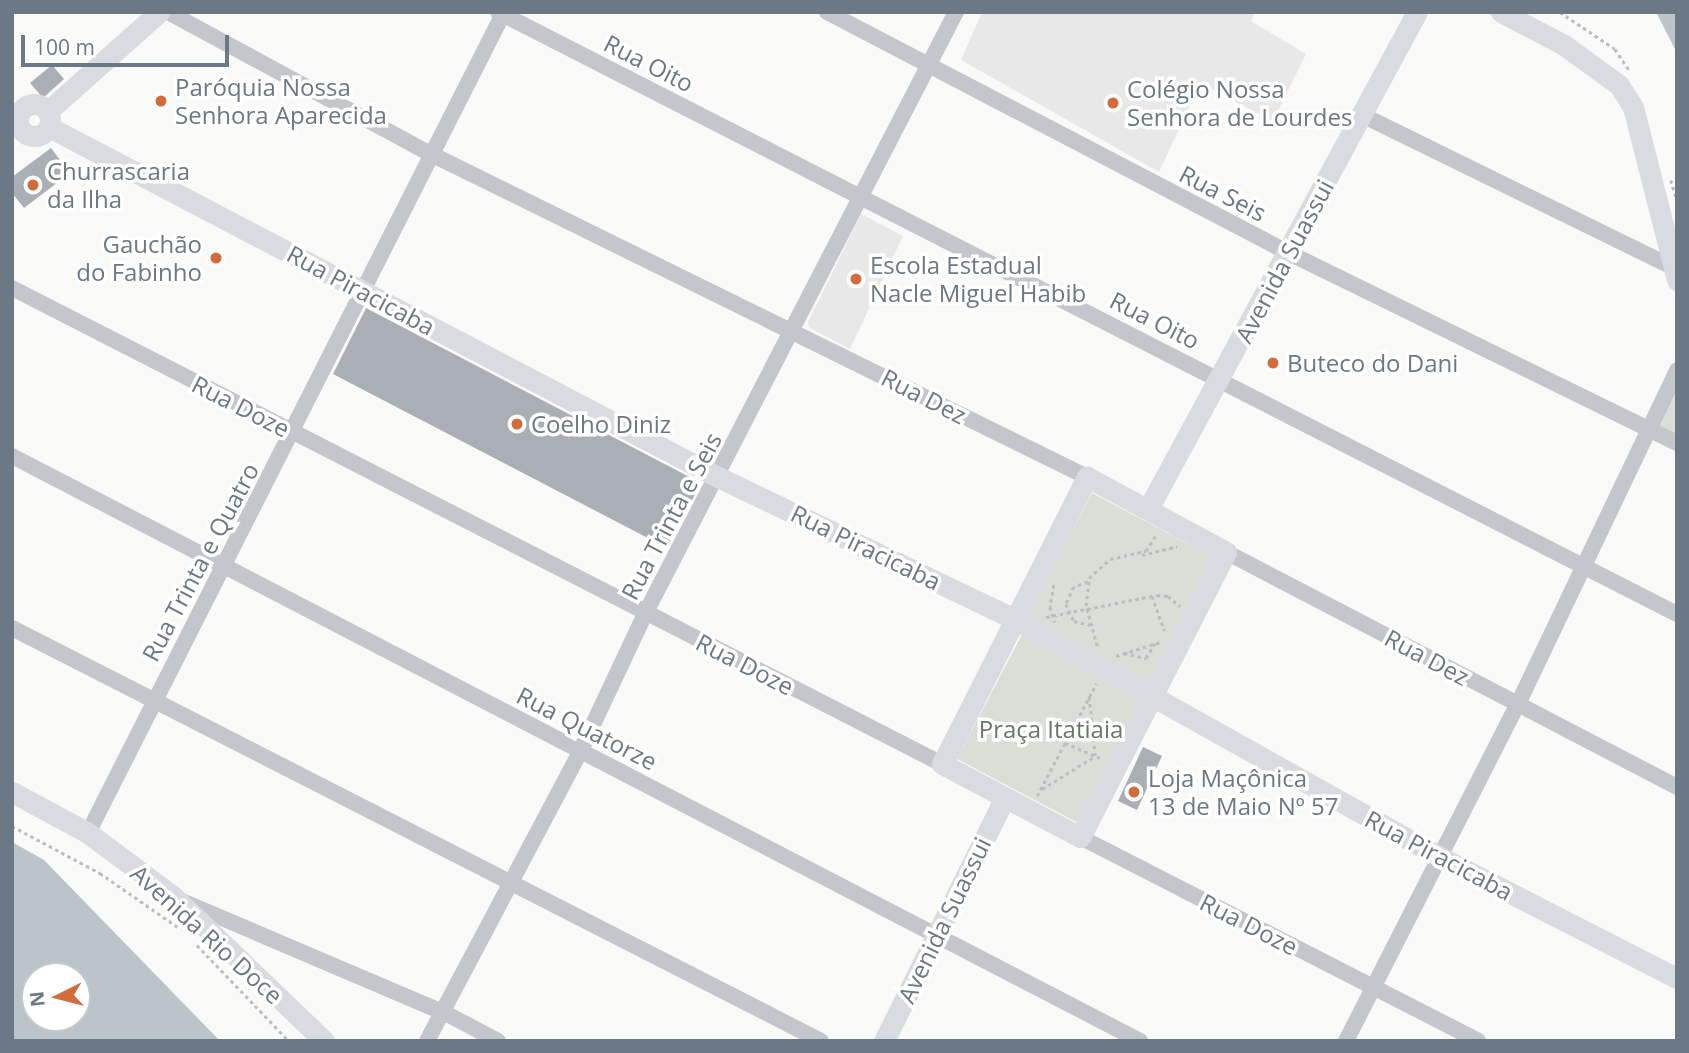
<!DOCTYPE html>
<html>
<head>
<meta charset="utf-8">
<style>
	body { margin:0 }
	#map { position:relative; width:1689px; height:1053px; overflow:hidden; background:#f9f9f7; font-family:"Open Sans",sans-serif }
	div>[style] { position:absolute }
	.built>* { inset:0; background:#e7e8e7 }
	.green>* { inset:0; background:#d9ded7 }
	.water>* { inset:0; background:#bbc4c8 }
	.building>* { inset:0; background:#a9afb5 }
	.path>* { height:2.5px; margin-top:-1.25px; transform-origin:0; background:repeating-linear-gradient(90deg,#bbbec0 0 3.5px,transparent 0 7px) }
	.street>* { height:16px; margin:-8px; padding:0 8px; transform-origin:8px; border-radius:8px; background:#c3c6ca }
	.secondary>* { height:21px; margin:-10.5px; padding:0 10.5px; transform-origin:10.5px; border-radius:10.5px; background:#d8dbdf }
	.secondary>.ring { margin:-10.5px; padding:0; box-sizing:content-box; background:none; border:21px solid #d8dbdf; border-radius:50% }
	.dots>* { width:19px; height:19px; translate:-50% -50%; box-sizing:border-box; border:4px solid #fff; border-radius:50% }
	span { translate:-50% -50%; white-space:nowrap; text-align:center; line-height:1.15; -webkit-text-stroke:7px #fff; paint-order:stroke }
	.street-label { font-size:24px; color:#6b7885 }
	.poi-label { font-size:24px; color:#6b7885 }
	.left { translate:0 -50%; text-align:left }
	.right { translate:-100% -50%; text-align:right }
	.park-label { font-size:24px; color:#677865 }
	.frame { position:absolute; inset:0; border:14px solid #6b7885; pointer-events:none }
	.north { position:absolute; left:21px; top:962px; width:70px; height:70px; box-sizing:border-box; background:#fff; border:2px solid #c4c9ce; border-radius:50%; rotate:264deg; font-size:19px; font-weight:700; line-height:28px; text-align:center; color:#6b7885 }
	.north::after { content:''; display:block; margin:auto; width:24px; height:32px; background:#d36c3d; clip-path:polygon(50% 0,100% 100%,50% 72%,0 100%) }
	.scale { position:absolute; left:21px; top:35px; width:208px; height:32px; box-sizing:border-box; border:4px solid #6b7885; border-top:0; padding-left:9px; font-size:21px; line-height:24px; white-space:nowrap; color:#6b7885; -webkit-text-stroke:5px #fff; paint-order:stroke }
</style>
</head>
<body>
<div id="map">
	<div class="built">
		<i style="clip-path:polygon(982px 12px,1255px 12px,1251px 21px,1306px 54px,1273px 121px,1200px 84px,1159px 172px,961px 60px)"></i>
		<i style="clip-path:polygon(861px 214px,903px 236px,850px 349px,810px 328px,808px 322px)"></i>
	</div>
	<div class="green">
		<i style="clip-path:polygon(1677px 370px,1677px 443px,1648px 427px)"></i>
		<i style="clip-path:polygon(1092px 493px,1215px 558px,1150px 683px,1027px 618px)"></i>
		<i style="clip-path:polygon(1022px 634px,1145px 699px,1080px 824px,957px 759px)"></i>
	</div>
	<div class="water">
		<i style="clip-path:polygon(1656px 12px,1677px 12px,1677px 53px)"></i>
		<i style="clip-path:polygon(evenodd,12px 842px,44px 860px,220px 1041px,12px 1041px,12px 842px,35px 976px,77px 976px,77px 1018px,35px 1018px,35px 976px)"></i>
	</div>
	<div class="building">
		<i style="clip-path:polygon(52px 65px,64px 79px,43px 98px,30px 83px)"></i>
		<i style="clip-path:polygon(51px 148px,70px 173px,24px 208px,12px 193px,12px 177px)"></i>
		<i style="clip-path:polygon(366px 308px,701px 483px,667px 548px,333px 374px)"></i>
		<i style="clip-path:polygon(1143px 747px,1162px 756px,1137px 810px,1118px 801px)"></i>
	</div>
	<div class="path">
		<i style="left:1560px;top:12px;width:66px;rotate:33.9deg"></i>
		<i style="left:1615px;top:49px;width:27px;rotate:56deg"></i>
		<i style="left:1671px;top:180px;width:22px;rotate:74deg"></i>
		<i style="left:1142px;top:555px;width:36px;rotate:-14deg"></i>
		<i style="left:1088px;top:582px;width:15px;rotate:160deg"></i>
		<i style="left:1074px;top:587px;width:19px;rotate:115deg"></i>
		<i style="left:1066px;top:604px;width:19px;rotate:65deg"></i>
		<i style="left:1074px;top:621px;width:17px;rotate:13deg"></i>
		<i style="left:1054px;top:585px;width:22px;rotate:100deg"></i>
		<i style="left:1050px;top:607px;width:16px;rotate:72deg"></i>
		<i style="left:1152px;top:596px;width:37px;rotate:70deg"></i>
		<i style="left:1046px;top:617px;width:113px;rotate:-11.2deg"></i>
		<i style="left:1157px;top:595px;width:11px;rotate:5deg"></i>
		<i style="left:1168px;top:596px;width:16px;rotate:40deg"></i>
		<i style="left:1097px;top:646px;width:41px;rotate:-105.4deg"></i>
		<i style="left:1086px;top:606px;width:28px;rotate:-84deg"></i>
		<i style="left:1089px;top:578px;width:28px;rotate:-42deg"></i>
		<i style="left:1110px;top:559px;width:37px;rotate:-13deg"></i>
		<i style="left:1146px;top:551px;width:19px;rotate:-58deg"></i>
		<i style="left:1124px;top:653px;width:23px;rotate:13deg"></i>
		<i style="left:1146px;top:658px;width:17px;rotate:-59deg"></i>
		<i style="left:1116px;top:656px;width:46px;rotate:-17.7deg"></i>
		<i style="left:1065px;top:743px;width:38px;rotate:23deg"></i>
		<i style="left:1042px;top:789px;width:62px;rotate:-31.9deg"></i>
		<i style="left:1095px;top:756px;width:60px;rotate:-95.7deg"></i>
		<i style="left:1037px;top:796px;width:127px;rotate:-62.2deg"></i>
		<i style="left:12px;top:826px;width:100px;rotate:28.1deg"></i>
		<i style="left:100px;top:873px;width:96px;rotate:34.8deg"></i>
		<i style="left:197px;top:945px;width:133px;rotate:46.2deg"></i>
	</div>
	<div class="street">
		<i style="left:168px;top:12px;width:301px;rotate:28.4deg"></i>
		<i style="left:433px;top:155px;width:729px;rotate:26.21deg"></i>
		<i style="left:498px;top:12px;width:1324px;rotate:27.05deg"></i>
		<i style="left:827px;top:12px;width:521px;rotate:27.55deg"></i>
		<i style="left:1289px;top:253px;width:432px;rotate:26.1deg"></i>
		<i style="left:1360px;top:114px;width:348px;rotate:26.1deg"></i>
		<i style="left:12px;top:288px;width:1045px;rotate:27.1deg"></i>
		<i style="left:12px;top:456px;width:1271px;rotate:27.41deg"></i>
		<i style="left:1226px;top:552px;width:509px;rotate:27.52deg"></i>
		<i style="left:12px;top:628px;width:908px;rotate:27.04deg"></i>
		<i style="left:88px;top:833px;width:920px;rotate:-63.13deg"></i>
		<i style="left:1080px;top:837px;width:447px;rotate:27.1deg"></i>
		<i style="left:182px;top:901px;width:286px;rotate:23.1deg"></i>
		<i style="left:445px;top:1013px;width:60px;rotate:27.8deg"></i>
		<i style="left:427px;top:1041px;width:329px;rotate:-62.1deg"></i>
		<i style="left:581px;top:750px;width:150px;rotate:-64.8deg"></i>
		<i style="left:645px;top:614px;width:678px;rotate:-62.68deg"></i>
		<i style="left:1346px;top:1041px;width:378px;rotate:-63deg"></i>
		<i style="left:1518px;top:704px;width:370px;rotate:-64.5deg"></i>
	</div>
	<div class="secondary">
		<i style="left:1501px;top:12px;width:71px;rotate:27.6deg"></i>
		<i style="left:1564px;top:45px;width:68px;rotate:36deg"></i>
		<i style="left:1619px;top:85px;width:26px;rotate:58deg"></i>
		<i style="left:1633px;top:107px;width:179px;rotate:75.7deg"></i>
		<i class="ring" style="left:18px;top:104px;width:11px;height:11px"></i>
		<i style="left:48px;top:111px;width:149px;rotate:-41.7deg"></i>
		<i style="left:49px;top:127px;width:755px;rotate:27.62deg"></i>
		<i style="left:718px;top:477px;width:331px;rotate:25.6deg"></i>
		<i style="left:1016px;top:620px;width:488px;rotate:29.2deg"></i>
		<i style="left:1442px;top:858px;width:264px;rotate:27.1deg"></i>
		<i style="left:1087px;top:477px;width:158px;rotate:28.3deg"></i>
		<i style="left:1226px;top:552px;width:320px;rotate:117.1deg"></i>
		<i style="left:1080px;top:837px;width:156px;rotate:-152.1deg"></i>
		<i style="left:942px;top:764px;width:322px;rotate:-63.2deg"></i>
		<i style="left:1148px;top:509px;width:565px;rotate:-61.58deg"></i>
		<i style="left:12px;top:792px;width:86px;rotate:28.3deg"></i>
		<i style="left:88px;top:833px;width:107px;rotate:36.7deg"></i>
		<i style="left:174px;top:897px;width:208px;rotate:43.8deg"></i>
		<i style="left:884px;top:1041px;width:270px;rotate:-63.6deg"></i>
	</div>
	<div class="dots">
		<i style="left:161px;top:101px;background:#d36c3d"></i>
		<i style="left:1113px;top:103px;background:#d36c3d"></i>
		<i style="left:33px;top:185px;background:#d36c3d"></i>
		<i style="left:216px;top:258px;background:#d36c3d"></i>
		<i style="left:856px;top:279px;background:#d36c3d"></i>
		<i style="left:1273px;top:363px;background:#d36c3d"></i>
		<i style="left:517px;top:424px;background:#d36c3d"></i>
		<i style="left:1134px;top:792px;background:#d36c3d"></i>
	</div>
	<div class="street-label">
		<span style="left:649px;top:63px;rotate:27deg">Rua Oito</span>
		<span style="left:1223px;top:193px;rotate:27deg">Rua Seis</span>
		<span style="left:1284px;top:261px;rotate:-62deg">Avenida Suassui</span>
		<span style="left:361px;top:290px;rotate:28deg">Rua Piracicaba</span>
		<span style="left:1155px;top:320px;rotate:27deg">Rua Oito</span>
		<span style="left:924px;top:396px;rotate:27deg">Rua Dez</span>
		<span style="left:241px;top:406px;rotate:27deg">Rua Doze</span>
		<span style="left:671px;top:516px;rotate:-62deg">Rua Trinta e Seis</span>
		<span style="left:866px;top:547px;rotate:26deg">Rua Piracicaba</span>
		<span style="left:200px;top:562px;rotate:-62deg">Rua Trinta e Quatro</span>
		<span style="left:1427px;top:657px;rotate:28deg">Rua Dez</span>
		<span style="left:745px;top:664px;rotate:27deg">Rua Doze</span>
		<span style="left:587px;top:728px;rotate:27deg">Rua Quatorze</span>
		<span style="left:1439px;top:855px;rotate:28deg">Rua Piracicaba</span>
		<span style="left:944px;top:920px;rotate:-64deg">Avenida Suassui</span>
		<span style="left:1249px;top:924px;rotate:27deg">Rua Doze</span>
		<span style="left:207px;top:934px;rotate:42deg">Avenida Rio Doce</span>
	</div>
	<div class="poi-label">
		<span class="left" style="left:175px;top:101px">Paróquia Nossa<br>Senhora Aparecida</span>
		<span class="left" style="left:1127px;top:103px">Colégio Nossa<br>Senhora de Lourdes</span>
		<span class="left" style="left:47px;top:185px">Churrascaria<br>da Ilha</span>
		<span class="right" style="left:202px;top:258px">Gauchão<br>do Fabinho</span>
		<span class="left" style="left:870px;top:279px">Escola Estadual<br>Nacle Miguel Habib</span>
		<span class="left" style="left:1287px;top:363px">Buteco do Dani</span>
		<span class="left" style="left:531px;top:424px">Coelho Diniz</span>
		<span class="left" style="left:1148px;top:792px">Loja Maçônica<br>13 de Maio Nº 57</span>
	</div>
	<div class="park-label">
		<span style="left:1051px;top:729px">Praça Itatiaia</span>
	</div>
	<div class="frame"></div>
	<div class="north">N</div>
	<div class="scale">100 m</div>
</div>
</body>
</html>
